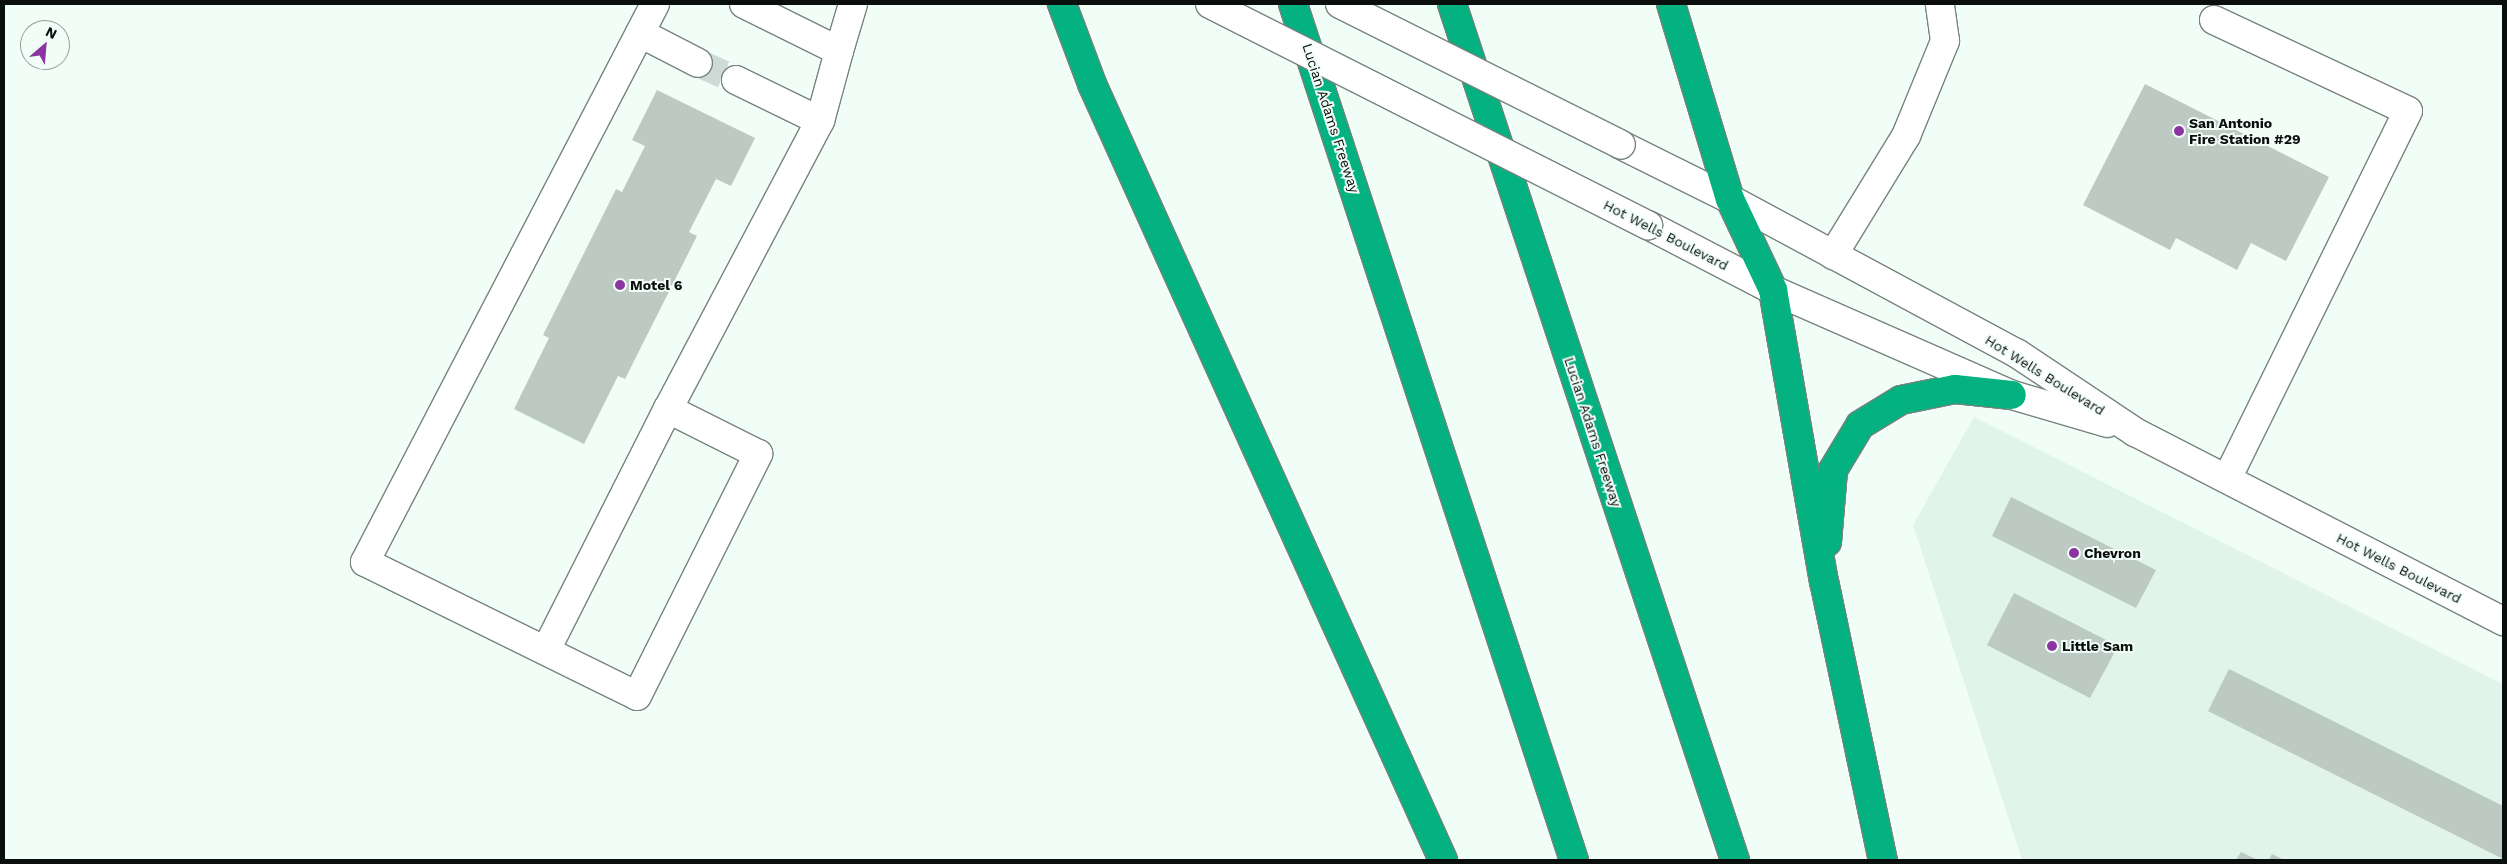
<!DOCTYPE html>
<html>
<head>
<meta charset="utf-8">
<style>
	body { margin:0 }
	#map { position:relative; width:2507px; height:864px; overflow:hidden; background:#f1fef8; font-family:"Work Sans",sans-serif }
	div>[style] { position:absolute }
	.built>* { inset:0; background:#e1f4ea }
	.building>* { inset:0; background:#bdc9c3 }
	.minor-tunnel>* { height:28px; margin-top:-14px; transform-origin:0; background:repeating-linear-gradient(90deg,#cedad5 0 28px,transparent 0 42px) }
	.roads { filter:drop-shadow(1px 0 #78837d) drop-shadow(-1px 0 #78837d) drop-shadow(0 1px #78837d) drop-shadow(0 -1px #78837d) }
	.minor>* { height:28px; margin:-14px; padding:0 14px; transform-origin:14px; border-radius:14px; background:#fff }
	.highway>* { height:28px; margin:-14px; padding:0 14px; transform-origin:14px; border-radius:14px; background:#03b181 }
	.bridges { filter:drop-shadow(1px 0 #78837d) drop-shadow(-1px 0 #78837d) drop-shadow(0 1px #78837d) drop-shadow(0 -1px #78837d) }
	.minor-bridge>* { height:28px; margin:-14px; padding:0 14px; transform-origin:14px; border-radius:14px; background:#fff }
	.dots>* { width:14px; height:14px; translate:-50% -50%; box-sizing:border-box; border:2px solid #f1fef8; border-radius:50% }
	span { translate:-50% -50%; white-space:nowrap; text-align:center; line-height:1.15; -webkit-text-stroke:4px #f1fef8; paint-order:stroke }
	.street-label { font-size:14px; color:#0a0e0c }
	.poi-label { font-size:14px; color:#0a0e0c; font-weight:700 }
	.left { translate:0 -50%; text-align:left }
	.frame { position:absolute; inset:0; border:5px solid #0a0e0c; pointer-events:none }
	.north { position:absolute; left:20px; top:20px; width:50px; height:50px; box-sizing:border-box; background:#f1fef8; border:1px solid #959e9a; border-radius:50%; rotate:27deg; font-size:14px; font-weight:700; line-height:20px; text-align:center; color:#0a0e0c }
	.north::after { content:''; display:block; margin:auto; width:18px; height:22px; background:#8c35a2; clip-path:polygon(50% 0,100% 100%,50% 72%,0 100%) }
</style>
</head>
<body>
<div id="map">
	<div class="built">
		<i style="clip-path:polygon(1974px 417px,2503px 684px,2503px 860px,2022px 860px,1913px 525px)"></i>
	</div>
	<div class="building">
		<i style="clip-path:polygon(2145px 84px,2329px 177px,2286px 261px,2251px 243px,2237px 270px,2176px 238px,2170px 250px,2083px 205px)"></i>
		<i style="clip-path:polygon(657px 90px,755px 138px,731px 186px,716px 179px,689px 232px,697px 236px,625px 379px,618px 376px,584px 444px,514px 409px,549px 338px,543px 335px,616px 189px,622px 192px,645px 146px,632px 140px)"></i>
		<i style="clip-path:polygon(2011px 497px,2156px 570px,2136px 608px,1992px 536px)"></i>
		<i style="clip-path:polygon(2014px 593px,2118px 646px,2090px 698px,1987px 645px)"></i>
		<i style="clip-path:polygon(2229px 669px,2503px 806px,2503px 859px,2208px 711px)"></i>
		<i style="clip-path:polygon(2241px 852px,2258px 860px,2236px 860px)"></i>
		<i style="clip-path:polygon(2272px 854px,2284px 860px,2269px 860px)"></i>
	</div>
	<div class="minor-tunnel">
		<i style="left:698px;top:63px;width:42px;rotate:24.1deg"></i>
	</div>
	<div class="roads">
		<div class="minor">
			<i style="left:655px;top:4px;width:629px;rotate:117.46deg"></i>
			<i style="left:365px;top:562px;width:303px;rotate:26.2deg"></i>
			<i style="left:637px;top:696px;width:271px;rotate:-63.4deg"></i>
			<i style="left:758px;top:454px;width:101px;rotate:-153.4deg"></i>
			<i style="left:668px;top:409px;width:326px;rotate:-62.2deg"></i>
			<i style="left:820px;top:121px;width:73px;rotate:-74.8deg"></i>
			<i style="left:744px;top:4px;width:106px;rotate:26.3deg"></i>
			<i style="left:839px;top:51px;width:49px;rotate:-73.4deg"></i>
			<i style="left:2214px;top:20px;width:214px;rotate:25.1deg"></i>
			<i style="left:2408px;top:111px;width:410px;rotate:116.2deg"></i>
			<i style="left:640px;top:33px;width:65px;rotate:27.3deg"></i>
			<i style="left:736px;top:80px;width:93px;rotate:26deg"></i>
			<i style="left:1621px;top:145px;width:122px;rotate:26.4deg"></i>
			<i style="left:1730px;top:199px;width:327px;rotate:28.3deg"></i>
			<i style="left:2018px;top:354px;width:141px;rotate:33.7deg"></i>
			<i style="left:2135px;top:432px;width:414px;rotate:27.2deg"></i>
			<i style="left:1648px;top:225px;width:141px;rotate:27.5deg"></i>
			<i style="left:1773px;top:290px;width:261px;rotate:23.7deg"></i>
			<i style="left:2012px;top:395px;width:99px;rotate:16.4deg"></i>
			<i style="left:1833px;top:255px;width:140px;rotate:-58.5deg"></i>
			<i style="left:1906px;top:136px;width:103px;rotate:-67.7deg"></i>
			<i style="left:1945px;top:41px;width:37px;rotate:-98deg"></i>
			<i style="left:546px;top:650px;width:270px;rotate:-63.2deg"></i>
		</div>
		<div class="highway">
			<i style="left:1062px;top:4px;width:85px;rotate:69.4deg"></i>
			<i style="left:1092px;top:84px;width:852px;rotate:65.66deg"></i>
			<i style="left:1293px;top:4px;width:901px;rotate:71.83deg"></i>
			<i style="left:1452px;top:4px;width:902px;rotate:71.71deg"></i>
			<i style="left:1671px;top:4px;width:204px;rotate:73.2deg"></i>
			<i style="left:1730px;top:199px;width:101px;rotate:64.7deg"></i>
			<i style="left:1773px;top:290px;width:295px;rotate:80.1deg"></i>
			<i style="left:1824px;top:581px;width:285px;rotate:78.1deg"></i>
			<i style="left:1827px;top:542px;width:72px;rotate:-85.2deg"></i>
			<i style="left:1833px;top:470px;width:52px;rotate:-59deg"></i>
			<i style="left:1860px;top:425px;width:48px;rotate:-31.4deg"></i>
			<i style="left:1901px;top:400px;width:55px;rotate:-11.5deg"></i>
			<i style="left:1955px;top:389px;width:57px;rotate:6deg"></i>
		</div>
	</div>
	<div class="bridges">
		<div class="minor-bridge">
			<i style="left:1210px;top:4px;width:491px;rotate:26.8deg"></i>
			<i style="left:1340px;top:4px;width:314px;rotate:26.6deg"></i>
		</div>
	</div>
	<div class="dots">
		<i style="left:2179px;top:131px;background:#8c35a2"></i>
		<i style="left:620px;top:285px;background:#8c35a2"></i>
		<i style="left:2074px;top:553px;background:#8c35a2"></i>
		<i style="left:2052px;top:646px;background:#8c35a2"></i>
	</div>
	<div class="street-label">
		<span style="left:1331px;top:118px;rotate:72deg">Lucian Adams Freeway</span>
		<span style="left:1666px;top:235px;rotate:27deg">Hot Wells Boulevard</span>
		<span style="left:2045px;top:375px;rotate:32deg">Hot Wells Boulevard</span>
		<span style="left:1593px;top:432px;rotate:72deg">Lucian Adams Freeway</span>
		<span style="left:2399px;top:568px;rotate:27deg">Hot Wells Boulevard</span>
	</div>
	<div class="poi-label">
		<span class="left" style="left:2189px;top:131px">San Antonio<br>Fire Station #29</span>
		<span class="left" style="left:630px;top:285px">Motel 6</span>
		<span class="left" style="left:2084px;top:553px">Chevron</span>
		<span class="left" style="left:2062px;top:646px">Little Sam</span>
	</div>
	<div class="frame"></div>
	<div class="north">N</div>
</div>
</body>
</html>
